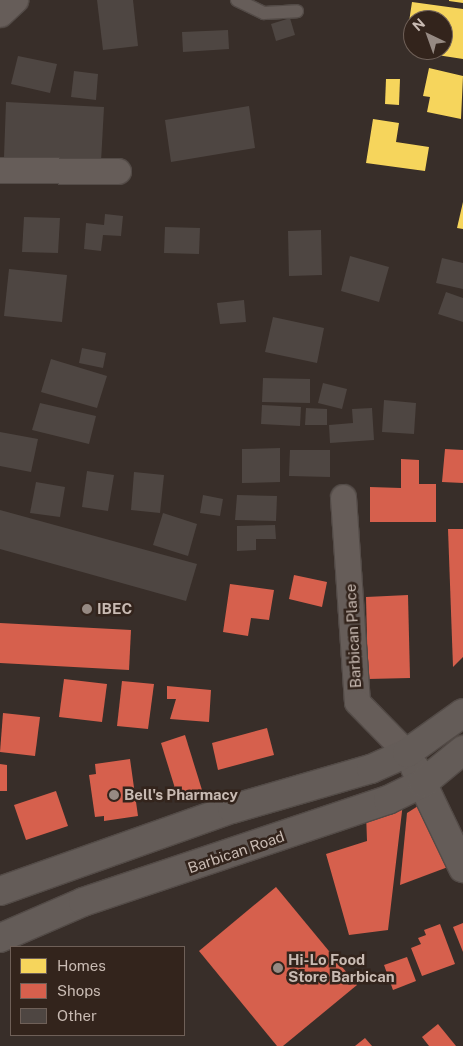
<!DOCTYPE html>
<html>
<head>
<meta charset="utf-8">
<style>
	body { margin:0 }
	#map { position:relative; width:463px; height:1046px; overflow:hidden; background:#382e29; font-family:"Public Sans",sans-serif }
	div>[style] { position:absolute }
	.homes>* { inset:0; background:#f6d55c }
	.shops>* { inset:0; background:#d6604d }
	.building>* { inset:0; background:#4e4642 }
	.roads { filter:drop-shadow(1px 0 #534b47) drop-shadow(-1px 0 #534b47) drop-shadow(0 1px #534b47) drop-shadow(0 -1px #534b47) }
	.service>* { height:12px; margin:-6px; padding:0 6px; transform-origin:6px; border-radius:6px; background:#665d59 }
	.minor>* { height:25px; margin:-12.5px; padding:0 12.5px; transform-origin:12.5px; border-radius:12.5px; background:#665d59 }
	.secondary>* { height:28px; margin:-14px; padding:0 14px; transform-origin:14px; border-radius:14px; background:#645c58 }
	.dots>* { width:14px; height:14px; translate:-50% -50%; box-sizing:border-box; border:2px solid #33241c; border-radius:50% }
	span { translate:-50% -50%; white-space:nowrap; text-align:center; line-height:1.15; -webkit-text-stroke:5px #33241c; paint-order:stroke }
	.poi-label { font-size:15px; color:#c9bbb3; font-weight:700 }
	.left { translate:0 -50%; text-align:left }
	.street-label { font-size:15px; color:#c9bbb3 }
	.legend { position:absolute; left:10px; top:946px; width:175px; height:90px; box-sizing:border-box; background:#33241c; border:1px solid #6f6058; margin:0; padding:6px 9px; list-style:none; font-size:15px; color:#c9bbb3 }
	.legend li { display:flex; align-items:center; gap:10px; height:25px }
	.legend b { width:25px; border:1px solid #6f6058 }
	.north { position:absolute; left:403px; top:10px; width:50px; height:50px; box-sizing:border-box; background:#33241c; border:1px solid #6f6058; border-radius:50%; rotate:318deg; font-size:14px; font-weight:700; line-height:20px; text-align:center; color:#c9bbb3 }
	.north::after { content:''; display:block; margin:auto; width:18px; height:22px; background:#968a83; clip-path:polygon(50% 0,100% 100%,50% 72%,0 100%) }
</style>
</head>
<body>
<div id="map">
	<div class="homes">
		<i style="clip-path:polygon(449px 0,463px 0,463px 3px,449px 1px)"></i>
		<i style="clip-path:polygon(412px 2px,463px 9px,463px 59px,437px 55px,443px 50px,443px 20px,413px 20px,413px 36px,407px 35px)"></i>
		<i style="clip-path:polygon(429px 68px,463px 76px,461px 119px,427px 112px,430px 97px,423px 96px)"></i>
		<i style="clip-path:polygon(386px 79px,400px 79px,399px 105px,385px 104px)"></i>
		<i style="clip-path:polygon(373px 119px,399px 123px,396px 142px,429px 147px,425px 171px,366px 163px)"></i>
		<i style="clip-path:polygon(463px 202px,463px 229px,457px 228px)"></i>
	</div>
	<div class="shops">
		<i style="clip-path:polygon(445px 449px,463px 450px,463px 483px,442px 482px)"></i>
		<i style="clip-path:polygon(401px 459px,419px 460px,419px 484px,436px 484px,436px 522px,370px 522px,370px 487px,401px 488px)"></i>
		<i style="clip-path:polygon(448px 529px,463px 529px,463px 657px,453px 667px)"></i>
		<i style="clip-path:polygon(294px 575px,327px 582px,322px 607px,289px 599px)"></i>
		<i style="clip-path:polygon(230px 584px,274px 590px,269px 620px,251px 618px,248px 636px,223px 632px)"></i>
		<i style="clip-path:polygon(408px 595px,410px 678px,368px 679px,366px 597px)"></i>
		<i style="clip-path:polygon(0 623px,131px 630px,129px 670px,0 663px)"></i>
		<i style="clip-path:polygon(64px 679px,107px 684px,102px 722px,59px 717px)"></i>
		<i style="clip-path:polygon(122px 681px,154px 684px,148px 729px,117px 726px)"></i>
		<i style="clip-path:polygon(167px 686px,211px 690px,209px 722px,170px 719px,176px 699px,167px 699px)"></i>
		<i style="clip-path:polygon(3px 713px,40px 717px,35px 756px,0 752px)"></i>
		<i style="clip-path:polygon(267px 728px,274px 755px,218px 770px,212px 743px)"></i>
		<i style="clip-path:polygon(185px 735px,202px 790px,178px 798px,161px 743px)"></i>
		<i style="clip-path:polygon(130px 759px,138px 816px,104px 821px,104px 816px,95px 817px,89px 775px,96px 774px,95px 764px)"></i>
		<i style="clip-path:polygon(0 764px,7px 765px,7px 791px,0 791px)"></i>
		<i style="clip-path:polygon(56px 791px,68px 826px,26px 840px,14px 805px)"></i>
		<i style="clip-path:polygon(426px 801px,448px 867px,400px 885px,407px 813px)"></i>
		<i style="clip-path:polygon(403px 803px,388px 930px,349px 935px,326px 854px,367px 841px,366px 813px)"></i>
		<i style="clip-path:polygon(276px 887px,357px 985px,283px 1046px,277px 1046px,199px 951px)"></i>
		<i style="clip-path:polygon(463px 923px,463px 952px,453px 927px)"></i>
		<i style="clip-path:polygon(440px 924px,455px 964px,422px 976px,411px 948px,421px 944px,418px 938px,426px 935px,424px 930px)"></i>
		<i style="clip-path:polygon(407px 957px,416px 981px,393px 990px,384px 965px)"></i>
		<i style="clip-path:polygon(438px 1024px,456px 1046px,429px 1046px,422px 1037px)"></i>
		<i style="clip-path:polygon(365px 1038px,372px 1046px,355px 1046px)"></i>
	</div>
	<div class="building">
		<i style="clip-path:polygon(97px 0,133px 0,138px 46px,103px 50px)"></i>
		<i style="clip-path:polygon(290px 18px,295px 35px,276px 41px,271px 24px)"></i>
		<i style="clip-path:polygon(228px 30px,229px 49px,183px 52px,182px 32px)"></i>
		<i style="clip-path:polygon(18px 56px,57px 64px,50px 93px,11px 84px)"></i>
		<i style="clip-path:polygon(74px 71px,98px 74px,96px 100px,71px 97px)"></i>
		<i style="clip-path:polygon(6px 102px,104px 107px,101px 162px,4px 157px)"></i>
		<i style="clip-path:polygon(249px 106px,255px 148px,171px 162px,165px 120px)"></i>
		<i style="clip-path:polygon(105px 214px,123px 216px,121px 236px,103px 235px,101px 251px,84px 249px,86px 223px,104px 225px)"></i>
		<i style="clip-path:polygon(24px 217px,60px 218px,58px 253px,22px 252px)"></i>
		<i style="clip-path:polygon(165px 227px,200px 228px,199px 254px,164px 253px)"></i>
		<i style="clip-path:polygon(321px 230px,322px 275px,289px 276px,288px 231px)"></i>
		<i style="clip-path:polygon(350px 256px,389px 267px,379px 302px,341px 291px)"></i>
		<i style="clip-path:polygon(442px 258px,463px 263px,463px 289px,436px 283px)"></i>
		<i style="clip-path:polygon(9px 269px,67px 275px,62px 322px,4px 316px)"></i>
		<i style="clip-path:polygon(446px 292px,463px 298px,463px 322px,438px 314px)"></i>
		<i style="clip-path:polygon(244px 300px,246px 322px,220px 324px,217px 303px)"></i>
		<i style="clip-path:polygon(273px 317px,324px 328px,317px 363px,265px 352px)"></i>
		<i style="clip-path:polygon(82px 348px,106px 353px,103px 368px,79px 363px)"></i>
		<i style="clip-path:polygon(51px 359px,107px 376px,97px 408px,41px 392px)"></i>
		<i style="clip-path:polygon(263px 378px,310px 379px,310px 403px,262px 402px)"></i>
		<i style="clip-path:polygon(323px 383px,347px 389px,342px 409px,318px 403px)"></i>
		<i style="clip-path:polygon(384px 400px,416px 403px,414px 434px,382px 432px)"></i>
		<i style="clip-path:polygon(40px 403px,96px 416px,89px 444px,32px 430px)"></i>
		<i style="clip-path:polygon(262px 405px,301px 407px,300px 426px,261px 424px)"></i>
		<i style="clip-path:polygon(306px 408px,327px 409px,327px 425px,305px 425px)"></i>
		<i style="clip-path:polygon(372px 408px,374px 440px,330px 443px,329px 425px,353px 423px,352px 409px)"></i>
		<i style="clip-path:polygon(0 432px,38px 439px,31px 472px,0 466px)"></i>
		<i style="clip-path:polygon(280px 448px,280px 482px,242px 483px,242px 449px)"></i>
		<i style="clip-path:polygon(290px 450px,330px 450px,330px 477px,289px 476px)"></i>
		<i style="clip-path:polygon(87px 471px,114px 475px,108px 511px,82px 507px)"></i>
		<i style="clip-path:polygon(134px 472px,164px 475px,160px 513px,131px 510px)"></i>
		<i style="clip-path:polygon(36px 482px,65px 487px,60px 517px,30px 513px)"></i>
		<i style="clip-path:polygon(203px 495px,223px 499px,220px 516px,200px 513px)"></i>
		<i style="clip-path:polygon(237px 495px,277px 496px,276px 521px,235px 520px)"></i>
		<i style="clip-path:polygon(0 510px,197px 564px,186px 601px,0 549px)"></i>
		<i style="clip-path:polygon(163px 513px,197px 524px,188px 556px,153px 545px)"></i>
		<i style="clip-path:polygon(275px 525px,276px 539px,256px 539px,256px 550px,237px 551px,237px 526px)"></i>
	</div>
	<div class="roads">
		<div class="service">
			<i style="left:237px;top:0;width:30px;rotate:26deg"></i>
			<i style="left:264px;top:13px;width:33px;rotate:-3deg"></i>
		</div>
		<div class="minor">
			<i style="left:0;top:14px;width:21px;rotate:-43deg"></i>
			<i style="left:0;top:170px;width:118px;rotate:0.5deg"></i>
			<i style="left:343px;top:497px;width:205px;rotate:86.1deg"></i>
			<i style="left:357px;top:702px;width:71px;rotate:45.6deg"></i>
		</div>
		<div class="secondary">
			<i style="left:415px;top:768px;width:111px;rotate:64.4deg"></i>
			<i style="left:0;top:891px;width:246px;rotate:-19.5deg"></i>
			<i style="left:232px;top:809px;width:145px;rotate:-16.1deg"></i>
			<i style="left:371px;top:769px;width:39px;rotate:-24deg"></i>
			<i style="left:407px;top:753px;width:69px;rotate:-35.5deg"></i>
			<i style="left:0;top:938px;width:90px;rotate:-23.4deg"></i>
			<i style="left:83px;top:902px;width:322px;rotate:-18.5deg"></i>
			<i style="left:388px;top:800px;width:39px;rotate:-26deg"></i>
			<i style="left:423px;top:783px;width:52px;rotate:-39.5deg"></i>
		</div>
	</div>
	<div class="dots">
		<i style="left:87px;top:609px;background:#968a83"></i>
		<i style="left:114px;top:795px;background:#968a83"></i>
		<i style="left:278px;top:968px;background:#968a83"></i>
	</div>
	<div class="poi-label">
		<span class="left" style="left:97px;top:609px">IBEC</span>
		<span class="left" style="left:124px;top:795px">Bell's Pharmacy</span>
		<span class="left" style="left:288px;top:968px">Hi-Lo Food<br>Store Barbican</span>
	</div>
	<div class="street-label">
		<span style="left:353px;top:636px;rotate:-93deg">Barbican Place</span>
		<span style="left:236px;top:852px;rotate:-19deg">Barbican Road</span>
	</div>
	<ul class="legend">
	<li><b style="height:14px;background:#f6d55c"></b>Homes</li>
	<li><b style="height:14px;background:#d6604d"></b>Shops</li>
	<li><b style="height:14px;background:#4e4642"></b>Other</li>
	</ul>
	<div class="north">N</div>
</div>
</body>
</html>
